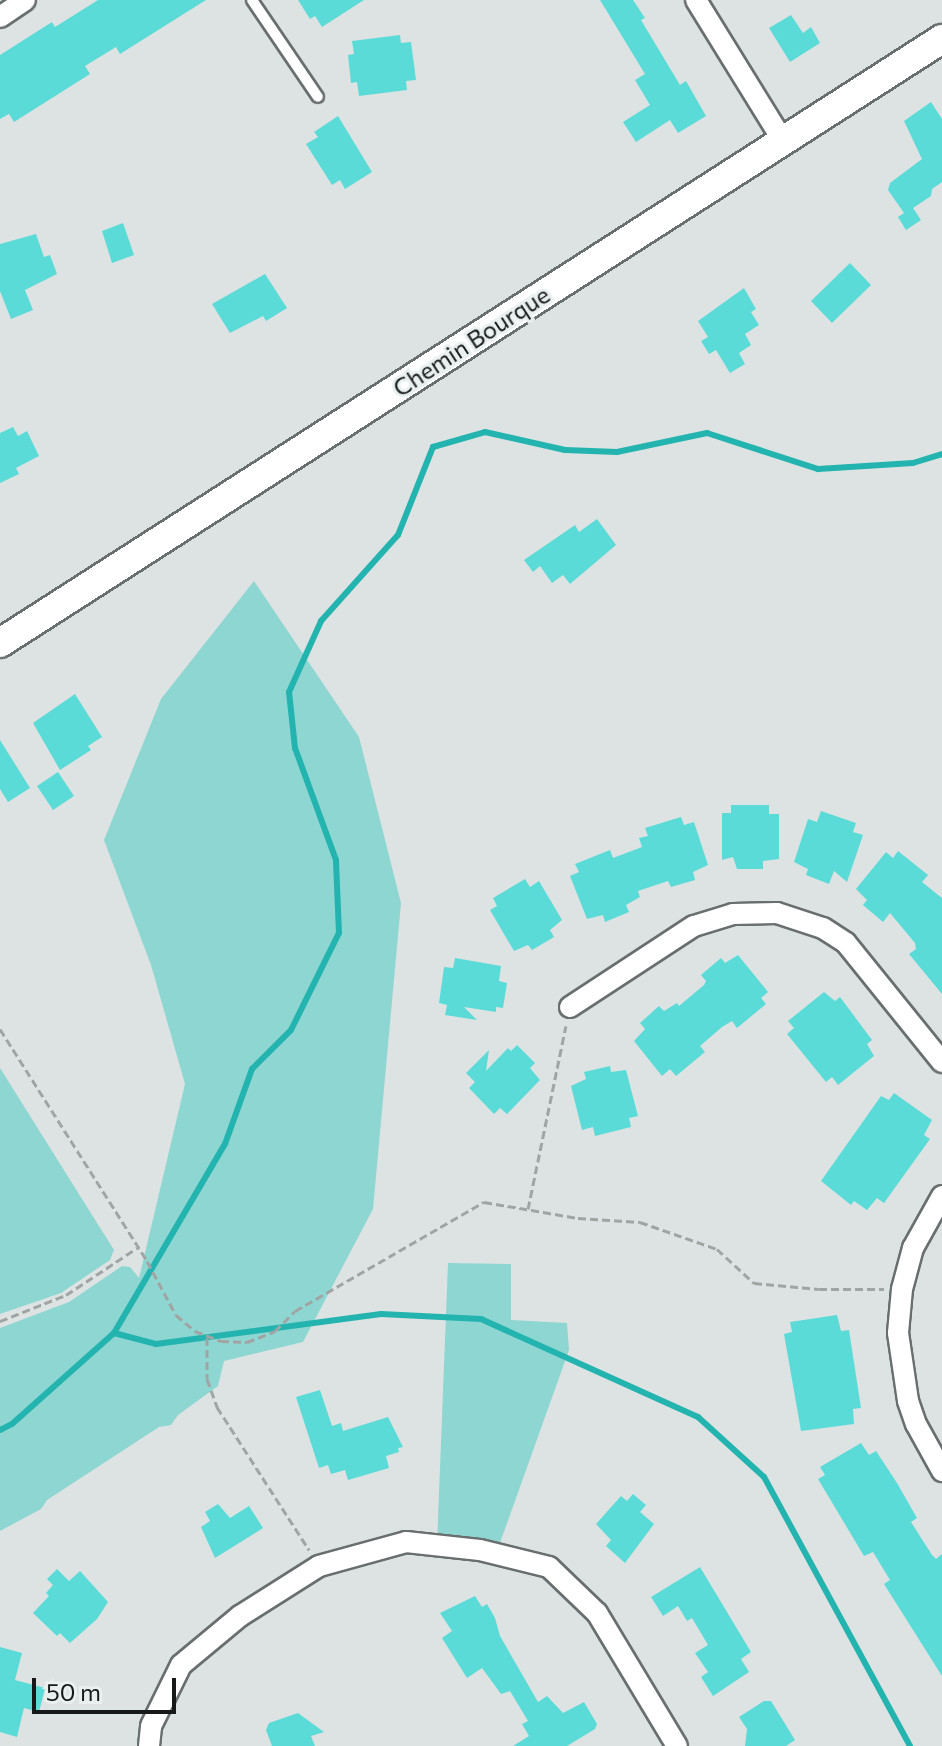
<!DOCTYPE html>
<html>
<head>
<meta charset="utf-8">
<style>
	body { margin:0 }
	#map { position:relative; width:942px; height:1746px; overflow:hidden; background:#dde3e2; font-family:Commissioner,sans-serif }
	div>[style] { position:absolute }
	.green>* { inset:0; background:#8ed6d2 }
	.stream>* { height:6px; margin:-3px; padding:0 3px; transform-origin:3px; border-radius:3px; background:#24b4b0 }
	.building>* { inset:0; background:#5bdbd7 }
	.path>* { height:3px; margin-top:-1.5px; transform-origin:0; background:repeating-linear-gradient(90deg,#a0a5a4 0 8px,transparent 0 12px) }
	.roads { filter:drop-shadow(2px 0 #696e6e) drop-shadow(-2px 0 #696e6e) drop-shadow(0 2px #696e6e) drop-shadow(0 -2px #696e6e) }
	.lane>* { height:10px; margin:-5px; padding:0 5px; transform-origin:5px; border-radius:5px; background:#fff }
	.street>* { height:20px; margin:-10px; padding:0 10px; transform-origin:10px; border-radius:10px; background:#fff }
	.secondary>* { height:28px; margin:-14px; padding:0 14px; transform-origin:14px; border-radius:14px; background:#fff }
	span { translate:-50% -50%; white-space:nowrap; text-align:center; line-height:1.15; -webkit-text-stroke:6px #eaf0f0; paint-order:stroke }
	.street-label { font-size:24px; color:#171919 }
	.scale { position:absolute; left:32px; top:1678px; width:144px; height:36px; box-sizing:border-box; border:4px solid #171919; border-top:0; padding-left:10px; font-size:24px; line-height:28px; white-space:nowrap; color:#171919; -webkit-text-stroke:6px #eaf0f0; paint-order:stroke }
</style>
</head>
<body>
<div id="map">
	<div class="green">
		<i style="clip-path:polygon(254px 581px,359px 737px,401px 903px,373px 1209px,303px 1342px,224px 1361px,218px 1386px,178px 1415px,171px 1425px,159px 1427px,47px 1500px,41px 1509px,0 1531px,0 1328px,69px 1302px,122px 1266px,130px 1267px,139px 1278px,185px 1084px,151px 965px,104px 840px,161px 699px)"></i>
		<i style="clip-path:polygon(0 1068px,114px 1250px,110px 1260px,61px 1293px,0 1314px)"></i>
		<i style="clip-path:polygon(448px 1263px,511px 1264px,511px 1320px,567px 1323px,569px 1350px,496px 1554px,437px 1545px)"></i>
	</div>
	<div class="stream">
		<i style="left:114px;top:1333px;width:43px;rotate:14.7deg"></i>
		<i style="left:156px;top:1344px;width:227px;rotate:-7.6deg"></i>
		<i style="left:381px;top:1314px;width:100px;rotate:2.9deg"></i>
		<i style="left:481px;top:1319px;width:238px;rotate:24.3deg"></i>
		<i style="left:698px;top:1417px;width:89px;rotate:42.3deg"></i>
		<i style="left:764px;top:1477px;width:306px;rotate:61.5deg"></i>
		<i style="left:0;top:1430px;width:13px;rotate:-27deg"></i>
		<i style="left:12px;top:1424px;width:137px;rotate:-41.7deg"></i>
		<i style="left:114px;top:1333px;width:219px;rotate:-59.6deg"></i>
		<i style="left:225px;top:1144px;width:80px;rotate:-70.2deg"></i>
		<i style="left:252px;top:1069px;width:55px;rotate:-45deg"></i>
		<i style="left:291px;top:1030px;width:108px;rotate:-63.7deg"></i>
		<i style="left:339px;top:933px;width:73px;rotate:-92.4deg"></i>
		<i style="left:336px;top:860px;width:119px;rotate:-110.1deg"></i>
		<i style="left:295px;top:748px;width:56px;rotate:-96.1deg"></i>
		<i style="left:289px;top:692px;width:78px;rotate:-65.7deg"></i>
		<i style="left:321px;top:621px;width:115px;rotate:-48.2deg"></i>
		<i style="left:398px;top:535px;width:95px;rotate:-68.3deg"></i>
		<i style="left:433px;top:447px;width:54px;rotate:-16.1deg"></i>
		<i style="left:485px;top:432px;width:82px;rotate:12.7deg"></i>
		<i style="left:565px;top:450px;width:52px;rotate:2.2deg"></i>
		<i style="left:617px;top:452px;width:92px;rotate:-11.9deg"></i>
		<i style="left:707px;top:433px;width:117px;rotate:18deg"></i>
		<i style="left:818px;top:469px;width:95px;rotate:-3.6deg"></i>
		<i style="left:913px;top:463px;width:30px;rotate:-17deg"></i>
	</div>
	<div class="building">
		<i style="clip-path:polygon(98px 0,206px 0,120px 54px,116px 47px,85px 66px,90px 74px,14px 122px,9px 114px,0 119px,0 55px,52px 22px,55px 27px)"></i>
		<i style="clip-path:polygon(298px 0,364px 0,322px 27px,315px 16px,310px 19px)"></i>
		<i style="clip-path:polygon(600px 0,633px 0,645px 18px,641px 20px,680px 85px,686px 81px,706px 116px,678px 133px,670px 120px,636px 142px,623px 122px,650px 105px,635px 80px,645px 74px)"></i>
		<i style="clip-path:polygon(791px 15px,803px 33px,811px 27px,820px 43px,790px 62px,769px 28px)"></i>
		<i style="clip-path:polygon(400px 35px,401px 43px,411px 42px,416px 80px,406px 81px,407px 90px,359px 96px,357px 82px,351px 83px,348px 55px,354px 54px,352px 41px)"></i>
		<i style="clip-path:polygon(931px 102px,942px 119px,942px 182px,932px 189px,931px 196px,913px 208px,921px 220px,906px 230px,898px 217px,904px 213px,888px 190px,890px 183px,922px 159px,904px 121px)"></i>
		<i style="clip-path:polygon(338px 116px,372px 172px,345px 189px,340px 180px,332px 185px,306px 144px,318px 137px,314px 132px)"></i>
		<i style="clip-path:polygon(123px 223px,134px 255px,112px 263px,102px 231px)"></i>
		<i style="clip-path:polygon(36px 234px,44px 257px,50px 255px,57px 274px,25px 290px,33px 310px,11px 319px,0 291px,0 244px)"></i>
		<i style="clip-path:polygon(850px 263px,871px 285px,832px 323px,811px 301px)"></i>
		<i style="clip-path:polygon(265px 274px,287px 308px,266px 321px,263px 316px,230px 333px,212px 304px)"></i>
		<i style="clip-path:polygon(744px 288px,756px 309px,751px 312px,759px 325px,745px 334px,751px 345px,739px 353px,745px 364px,730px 373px,716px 350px,709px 354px,701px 341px,708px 337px,698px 321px)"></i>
		<i style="clip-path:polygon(13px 427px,18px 436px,27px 431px,39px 456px,16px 468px,19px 474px,0 483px,0 433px)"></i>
		<i style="clip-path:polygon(597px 519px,616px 545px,570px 584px,563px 575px,552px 583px,540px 566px,533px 572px,524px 560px,575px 525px,579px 532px)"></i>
		<i style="clip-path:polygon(75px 694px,102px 737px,88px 746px,91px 750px,60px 770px,33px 723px)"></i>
		<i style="clip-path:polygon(0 740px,30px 788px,8px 802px,0 789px)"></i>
		<i style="clip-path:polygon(58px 772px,74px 796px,53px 810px,37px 786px)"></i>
		<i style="clip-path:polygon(731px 805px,769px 805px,769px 814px,779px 814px,779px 859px,763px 861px,763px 869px,737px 869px,733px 857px,722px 860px,722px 813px,731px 813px)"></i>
		<i style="clip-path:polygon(821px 811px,856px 823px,853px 832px,863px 835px,847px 882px,834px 871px,829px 884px,806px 875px,808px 869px,794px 862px,808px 819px,817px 822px)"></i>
		<i style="clip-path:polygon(681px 817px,684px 825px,694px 822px,708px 865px,693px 872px,695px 880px,671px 887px,668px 881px,638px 891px,640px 897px,626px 905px,629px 912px,605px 922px,603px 915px,587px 919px,570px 876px,579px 872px,575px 864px,610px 850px,613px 858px,642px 847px,639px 838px,648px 836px,645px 828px)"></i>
		<i style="clip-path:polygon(898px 851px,928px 875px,922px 882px,942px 898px,942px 994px,909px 954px,916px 949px,915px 943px,890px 913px,883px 922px,863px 905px,867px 900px,856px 889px,886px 852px,893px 858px)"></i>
		<i style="clip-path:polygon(525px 879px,530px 887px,539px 881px,562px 920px,550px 930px,554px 937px,532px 950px,528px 945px,514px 951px,490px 910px,497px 906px,493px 898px)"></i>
		<i style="clip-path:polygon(738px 955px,768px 992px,761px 998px,766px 1004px,737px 1028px,732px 1021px,722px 1027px,700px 1046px,705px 1052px,676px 1076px,670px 1069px,662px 1076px,634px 1041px,645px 1029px,640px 1023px,659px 1006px,664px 1011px,677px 1003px,679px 1006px,704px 985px,706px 981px,701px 975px,721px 958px,725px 963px)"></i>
		<i style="clip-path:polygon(455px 958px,501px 966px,499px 981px,507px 983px,503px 1008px,496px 1007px,496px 1012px,464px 1007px,477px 1020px,445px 1015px,447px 1005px,439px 1003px,444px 967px,453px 968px)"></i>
		<i style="clip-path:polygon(824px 992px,835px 1001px,840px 997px,872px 1040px,867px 1044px,874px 1056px,838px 1085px,832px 1077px,826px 1082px,787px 1034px,794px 1028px,788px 1021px)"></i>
		<i style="clip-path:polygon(517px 1045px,535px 1063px,530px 1068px,540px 1080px,507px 1114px,500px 1108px,494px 1114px,469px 1088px,475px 1082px,466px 1073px,489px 1050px,486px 1071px,508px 1048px,511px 1051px)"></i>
		<i style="clip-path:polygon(610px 1066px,611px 1072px,626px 1070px,638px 1116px,629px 1118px,631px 1127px,595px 1136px,593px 1127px,582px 1130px,571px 1086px,586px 1079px,584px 1072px)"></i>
		<i style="clip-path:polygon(894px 1093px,932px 1120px,924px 1135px,930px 1139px,884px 1203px,877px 1198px,867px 1210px,854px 1201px,851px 1205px,821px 1181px,881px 1096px,889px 1100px)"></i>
		<i style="clip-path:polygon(837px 1315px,841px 1331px,849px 1330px,861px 1408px,853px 1409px,854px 1424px,801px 1431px,784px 1334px,792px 1332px,790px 1322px)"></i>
		<i style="clip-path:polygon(320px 1390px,332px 1426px,341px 1423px,343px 1431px,388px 1417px,403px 1447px,398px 1448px,399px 1452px,386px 1456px,389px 1468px,348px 1480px,345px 1470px,331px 1474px,328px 1465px,319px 1468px,296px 1397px)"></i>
		<i style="clip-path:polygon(861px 1443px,869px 1455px,876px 1451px,897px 1483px,917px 1518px,911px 1522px,932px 1555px,936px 1559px,942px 1554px,942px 1676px,884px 1584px,890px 1580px,873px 1552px,864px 1556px,818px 1479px,825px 1475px,820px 1467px)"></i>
		<i style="clip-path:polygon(633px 1494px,646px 1505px,640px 1512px,654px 1524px,625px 1563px,606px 1546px,611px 1540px,596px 1524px,621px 1496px,627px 1501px)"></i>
		<i style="clip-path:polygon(218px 1504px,230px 1518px,249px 1506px,263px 1528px,215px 1558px,201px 1527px,210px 1521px,205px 1512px)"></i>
		<i style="clip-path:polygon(700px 1567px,751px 1652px,741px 1659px,749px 1672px,713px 1696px,701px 1677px,708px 1672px,695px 1653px,708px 1645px,692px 1618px,687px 1621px,678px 1606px,663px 1616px,651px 1597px)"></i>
		<i style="clip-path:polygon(57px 1569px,69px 1581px,80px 1571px,108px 1602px,97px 1619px,70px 1643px,60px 1633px,57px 1636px,33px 1613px,49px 1596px,46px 1593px,53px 1585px,47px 1579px)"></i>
		<i style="clip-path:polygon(475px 1596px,482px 1607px,487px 1604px,495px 1618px,500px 1636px,538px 1702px,547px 1696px,563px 1713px,584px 1702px,597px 1724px,595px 1729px,567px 1746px,513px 1746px,529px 1736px,522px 1724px,528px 1721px,510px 1691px,501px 1694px,482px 1668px,467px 1678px,442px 1638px,452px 1631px,440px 1613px)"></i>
		<i style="clip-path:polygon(0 1647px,22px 1653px,15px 1680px,45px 1688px,39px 1712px,24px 1708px,17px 1737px,0 1732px)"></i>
		<i style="clip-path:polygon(764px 1701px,771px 1701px,795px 1740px,786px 1746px,745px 1746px,747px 1729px,739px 1717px)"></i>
		<i style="clip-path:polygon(298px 1713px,324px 1732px,311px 1736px,315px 1746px,272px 1746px,266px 1730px,269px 1723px)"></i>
	</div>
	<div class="path">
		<i style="left:0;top:1029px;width:275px;rotate:57.6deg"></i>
		<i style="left:147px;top:1261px;width:61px;rotate:61.8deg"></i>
		<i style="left:176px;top:1315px;width:25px;rotate:40deg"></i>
		<i style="left:195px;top:1331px;width:28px;rotate:21deg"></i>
		<i style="left:221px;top:1341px;width:26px;rotate:2deg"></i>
		<i style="left:247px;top:1342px;width:30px;rotate:-21deg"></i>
		<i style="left:275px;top:1331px;width:28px;rotate:-45deg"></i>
		<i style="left:295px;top:1311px;width:218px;rotate:-30deg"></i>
		<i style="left:484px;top:1202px;width:95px;rotate:9.7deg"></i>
		<i style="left:578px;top:1218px;width:62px;rotate:3.7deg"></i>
		<i style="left:640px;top:1222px;width:82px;rotate:19.3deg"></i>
		<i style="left:717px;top:1249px;width:50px;rotate:42.6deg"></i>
		<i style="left:754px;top:1283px;width:65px;rotate:5.3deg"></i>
		<i style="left:819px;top:1289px;width:65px"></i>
		<i style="left:528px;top:1209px;width:187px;rotate:-78.3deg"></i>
		<i style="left:0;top:1321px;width:71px;rotate:-21.5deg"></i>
		<i style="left:66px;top:1295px;width:85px;rotate:-33.5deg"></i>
		<i style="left:207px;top:1338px;width:41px;rotate:90deg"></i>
		<i style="left:207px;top:1379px;width:30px;rotate:70deg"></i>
		<i style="left:217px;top:1407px;width:170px;rotate:57.2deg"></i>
	</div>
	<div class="roads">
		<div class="lane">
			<i style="left:252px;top:0;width:117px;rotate:55.8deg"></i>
		</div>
		<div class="street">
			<i style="left:696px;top:0;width:166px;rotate:58.3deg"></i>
			<i style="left:0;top:17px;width:30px;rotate:-34deg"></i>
			<i style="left:570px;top:1007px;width:148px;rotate:-33.2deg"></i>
			<i style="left:694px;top:926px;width:41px;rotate:-17.1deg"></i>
			<i style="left:733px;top:914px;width:44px;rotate:-1.3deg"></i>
			<i style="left:777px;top:913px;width:48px;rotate:18.1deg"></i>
			<i style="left:823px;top:928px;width:27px;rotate:33deg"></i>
			<i style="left:846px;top:943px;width:153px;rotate:51.1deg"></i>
			<i style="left:942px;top:1196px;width:60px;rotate:119.1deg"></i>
			<i style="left:913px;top:1248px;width:42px;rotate:105deg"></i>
			<i style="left:902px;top:1289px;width:44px;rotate:95.2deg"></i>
			<i style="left:898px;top:1333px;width:69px;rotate:81.6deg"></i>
			<i style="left:908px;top:1401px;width:24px;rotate:71deg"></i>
			<i style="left:916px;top:1424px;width:54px;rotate:61deg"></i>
			<i style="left:149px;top:1746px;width:20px;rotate:-84deg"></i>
			<i style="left:151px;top:1726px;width:68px;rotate:-63.8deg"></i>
			<i style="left:181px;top:1665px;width:77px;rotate:-39.7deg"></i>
			<i style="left:240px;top:1616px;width:93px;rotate:-32.3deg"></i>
			<i style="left:319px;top:1566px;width:90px;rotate:-15.4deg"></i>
			<i style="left:406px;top:1542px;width:74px;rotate:6.2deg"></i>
			<i style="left:480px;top:1550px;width:71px;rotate:13.8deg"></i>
			<i style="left:549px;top:1567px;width:66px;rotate:43.8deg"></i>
			<i style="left:597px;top:1613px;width:155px;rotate:59deg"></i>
		</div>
		<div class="secondary">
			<i style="left:0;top:643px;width:1119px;rotate:-32.67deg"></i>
		</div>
	</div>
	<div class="street-label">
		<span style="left:471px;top:341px;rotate:-33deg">Chemin Bourque</span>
	</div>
	<div class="scale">50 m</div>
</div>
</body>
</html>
